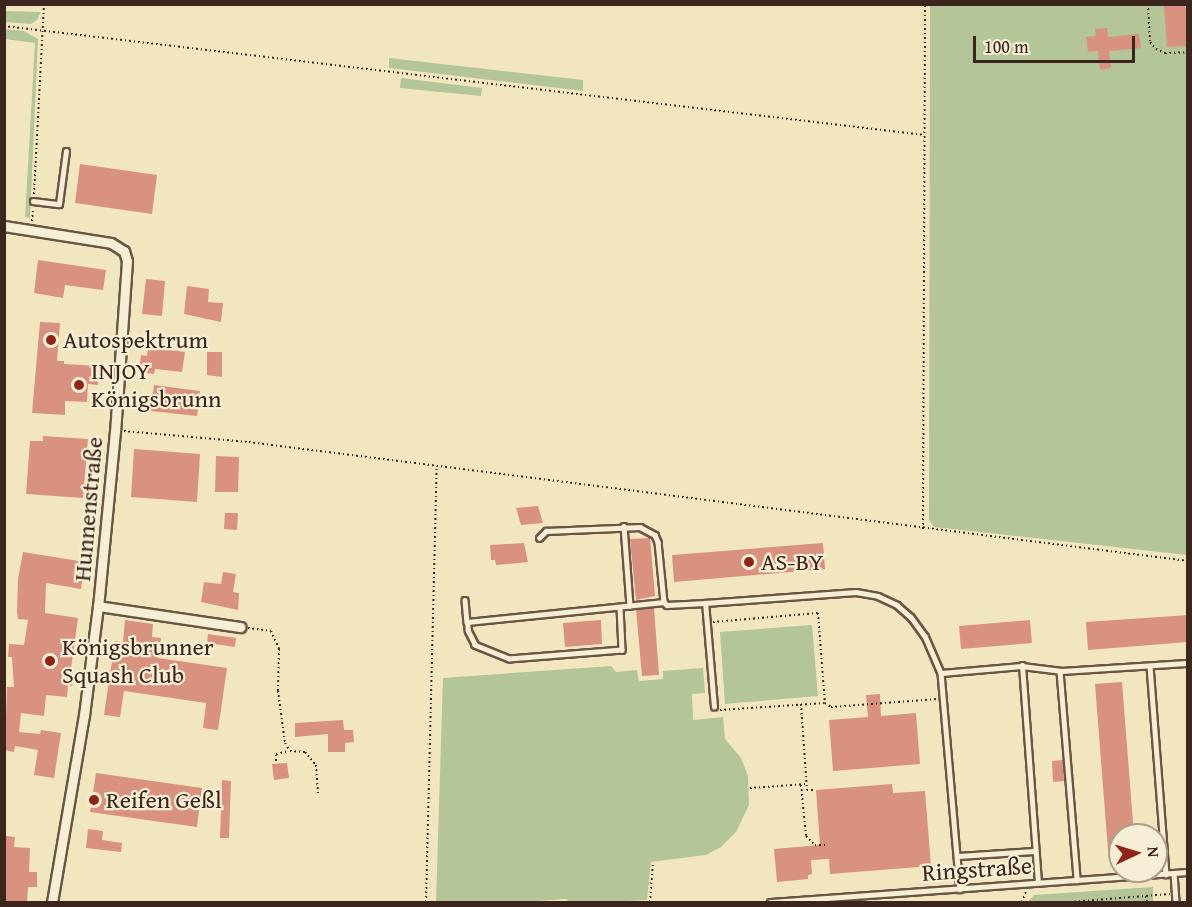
<!DOCTYPE html>
<html>
<head>
<meta charset="utf-8">
<style>
	body { margin:0 }
	#map { position:relative; width:1192px; height:907px; overflow:hidden; background:#f2e6bf; font-family:"Gentium Book Plus",serif }
	div>[style] { position:absolute }
	.green>* { inset:0; background:#b4c697 }
	.building>* { inset:0; background:#da9280 }
	.path>* { height:2px; margin-top:-1px; transform-origin:0; background:repeating-linear-gradient(90deg,#3c251c 0 1.5px,transparent 0 4.5px) }
	.roads { filter:drop-shadow(2px 0 #6a5545) drop-shadow(-2px 0 #6a5545) drop-shadow(0 2px #6a5545) drop-shadow(0 -2px #6a5545) }
	.service>* { height:4.5px; margin:-2.25px; padding:0 2.25px; transform-origin:2.25px; border-radius:2.25px; background:#f7efd5 }
	.minor>* { height:9px; margin:-4.5px; padding:0 4.5px; transform-origin:4.5px; border-radius:4.5px; background:#f7efd5 }
	.dots>* { width:16px; height:16px; translate:-50% -50%; box-sizing:border-box; border:3px solid #f7efd5; border-radius:50% }
	span { translate:-50% -50%; white-space:nowrap; text-align:center; line-height:1.15; -webkit-text-stroke:4.5px #f7efd5; paint-order:stroke }
	.poi-label { font-size:24px; color:#3c251c }
	.left { translate:0 -50%; text-align:left }
	.street-label { font-size:24px; color:#3c251c }
	.frame { position:absolute; inset:0; border:6px solid #3c251c; pointer-events:none }
	.north { position:absolute; left:1108px; top:823px; width:60px; height:60px; box-sizing:border-box; background:#f7efd5; border:2px solid #ac9e8b; border-radius:50%; rotate:86deg; font-size:16px; font-weight:700; line-height:24px; text-align:center; color:#3c251c }
	.north::after { content:''; display:block; margin:auto; width:21px; height:27px; background:#8f2418; clip-path:polygon(50% 0,100% 100%,50% 72%,0 100%) }
	.scale { position:absolute; left:973px; top:36px; width:162px; height:27px; box-sizing:border-box; border:3px solid #3c251c; border-top:0; padding-left:8px; font-size:18px; line-height:21px; white-space:nowrap; color:#3c251c; -webkit-text-stroke:4px #f7efd5; paint-order:stroke }
</style>
</head>
<body>
<div id="map">
	<div class="green">
		<i style="clip-path:polygon(930px 5px,1187px 5px,1187px 555px,934px 527px,929px 520px)"></i>
		<i style="clip-path:polygon(5px 11px,41px 12px,37px 20px,31px 24px,5px 22px)"></i>
		<i style="clip-path:polygon(4px 29px,24px 31px,38px 39px,30px 218px,25px 217px,35px 43px,5px 39px)"></i>
		<i style="clip-path:polygon(389px 58px,583px 80px,583px 91px,389px 68px)"></i>
		<i style="clip-path:polygon(401px 78px,482px 88px,481px 96px,400px 88px)"></i>
		<i style="clip-path:polygon(812px 625px,818px 696px,725px 704px,720px 632px)"></i>
		<i style="clip-path:polygon(611px 666px,616px 672px,637px 670px,639px 681px,663px 679px,663px 671px,703px 668px,705px 693px,692px 694px,693px 720px,723px 717px,725px 739px,741px 758px,748px 776px,749px 805px,736px 832px,721px 847px,706px 855px,651px 862px,647px 900px,608px 902px,568px 902px,567px 899px,520px 902px,436px 902px,443px 678px)"></i>
		<i style="clip-path:polygon(1153px 887px,1153px 902px,1028px 902px,1034px 895px)"></i>
	</div>
	<div class="building">
		<i style="clip-path:polygon(1164px 4px,1186px 4px,1188px 46px,1167px 47px)"></i>
		<i style="clip-path:polygon(1107px 28px,1108px 37px,1139px 34px,1141px 48px,1109px 51px,1111px 68px,1100px 70px,1098px 51px,1088px 52px,1086px 37px,1096px 36px,1095px 29px)"></i>
		<i style="clip-path:polygon(80px 164px,157px 175px,152px 214px,75px 203px)"></i>
		<i style="clip-path:polygon(38px 260px,106px 270px,103px 290px,65px 285px,63px 298px,34px 293px)"></i>
		<i style="clip-path:polygon(146px 279px,165px 281px,162px 316px,142px 314px)"></i>
		<i style="clip-path:polygon(187px 286px,209px 289px,208px 302px,223px 303px,221px 322px,184px 314px)"></i>
		<i style="clip-path:polygon(40px 322px,60px 323px,57px 361px,64px 361px,64px 364px,98px 366px,98px 385px,88px 384px,87px 402px,65px 401px,65px 415px,32px 413px)"></i>
		<i style="clip-path:polygon(148px 347px,185px 352px,182px 372px,155px 369px,154px 374px,139px 372px,141px 355px,147px 356px)"></i>
		<i style="clip-path:polygon(207px 352px,222px 352px,222px 377px,207px 375px)"></i>
		<i style="clip-path:polygon(154px 385px,200px 391px,197px 416px,151px 411px)"></i>
		<i style="clip-path:polygon(43px 436px,88px 439px,83px 498px,26px 494px,30px 441px,43px 441px)"></i>
		<i style="clip-path:polygon(134px 449px,200px 454px,197px 502px,131px 497px)"></i>
		<i style="clip-path:polygon(216px 456px,239px 457px,238px 492px,215px 492px)"></i>
		<i style="clip-path:polygon(538px 506px,543px 523px,521px 525px,516px 508px)"></i>
		<i style="clip-path:polygon(225px 513px,238px 513px,237px 530px,224px 529px)"></i>
		<i style="clip-path:polygon(650px 538px,655px 596px,636px 600px,630px 539px)"></i>
		<i style="clip-path:polygon(524px 543px,528px 562px,496px 565px,495px 560px,491px 560px,490px 545px)"></i>
		<i style="clip-path:polygon(823px 543px,825px 569px,674px 582px,672px 555px)"></i>
		<i style="clip-path:polygon(23px 552px,85px 562px,81px 589px,46px 583px,45px 613px,78px 618px,70px 675px,74px 676px,72px 686px,68px 685px,67px 697px,46px 695px,44px 716px,21px 713px,19px 732px,40px 734px,41px 730px,61px 733px,54px 778px,34px 775px,38px 750px,15px 746px,14px 752px,5px 750px,7px 687px,14px 687px,12px 657px,8px 657px,9px 644px,24px 645px,28px 620px,18px 619px,17px 612px,18px 579px)"></i>
		<i style="clip-path:polygon(223px 572px,236px 574px,233px 592px,239px 593px,238px 610px,201px 602px,204px 582px,221px 584px)"></i>
		<i style="clip-path:polygon(654px 608px,659px 675px,642px 676px,636px 609px)"></i>
		<i style="clip-path:polygon(1188px 615px,1188px 642px,1088px 650px,1086px 622px)"></i>
		<i style="clip-path:polygon(125px 620px,153px 624px,152px 637px,161px 638px,158px 658px,227px 668px,218px 730px,203px 728px,206px 703px,124px 691px,120px 717px,104px 715px,115px 641px,123px 642px)"></i>
		<i style="clip-path:polygon(601px 620px,602px 644px,565px 647px,563px 623px)"></i>
		<i style="clip-path:polygon(1030px 620px,1032px 643px,961px 649px,959px 626px)"></i>
		<i style="clip-path:polygon(208px 634px,236px 638px,235px 647px,207px 643px)"></i>
		<i style="clip-path:polygon(1122px 682px,1134px 835px,1120px 835px,1120px 849px,1108px 850px,1095px 684px)"></i>
		<i style="clip-path:polygon(880px 694px,881px 716px,916px 713px,920px 764px,833px 771px,829px 720px,868px 717px,866px 695px)"></i>
		<i style="clip-path:polygon(343px 720px,344px 730px,353px 730px,354px 742px,345px 743px,345px 752px,328px 752px,328px 734px,295px 737px,295px 723px)"></i>
		<i style="clip-path:polygon(1063px 760px,1064px 781px,1053px 782px,1052px 761px)"></i>
		<i style="clip-path:polygon(287px 763px,289px 778px,274px 780px,272px 764px)"></i>
		<i style="clip-path:polygon(96px 773px,202px 788px,197px 827px,90px 812px)"></i>
		<i style="clip-path:polygon(222px 780px,231px 781px,229px 838px,220px 838px)"></i>
		<i style="clip-path:polygon(892px 784px,893px 793px,925px 791px,931px 866px,830px 874px,829px 859px,811px 860px,812px 874px,808px 875px,808px 879px,777px 882px,774px 849px,820px 845px,816px 790px)"></i>
		<i style="clip-path:polygon(88px 829px,103px 831px,102px 840px,122px 843px,121px 852px,86px 848px)"></i>
		<i style="clip-path:polygon(6px 836px,15px 837px,14px 847px,30px 848px,29px 872px,37px 872px,37px 887px,28px 887px,27px 903px,4px 903px)"></i>
	</div>
	<div class="path">
		<i style="left:1148px;top:4px;width:38px;rotate:87deg"></i>
		<i style="left:1150px;top:42px;width:9px;rotate:49deg"></i>
		<i style="left:1156px;top:49px;width:10px;rotate:24deg"></i>
		<i style="left:1165px;top:53px;width:23px;rotate:-2deg"></i>
		<i style="left:4px;top:26px;width:927px;rotate:6.75deg"></i>
		<i style="left:34px;top:194px;width:190px;rotate:-87deg"></i>
		<i style="left:32px;top:221px;width:12px;rotate:-85deg"></i>
		<i style="left:124px;top:431px;width:125px;rotate:5deg"></i>
		<i style="left:249px;top:442px;width:947px;rotate:7.22deg"></i>
		<i style="left:923px;top:529px;width:525px;rotate:-89.78deg"></i>
		<i style="left:713px;top:622px;width:105px;rotate:-4.9deg"></i>
		<i style="left:818px;top:613px;width:90px;rotate:85.6deg"></i>
		<i style="left:825px;top:703px;width:7px;rotate:34deg"></i>
		<i style="left:831px;top:707px;width:107px;rotate:-4.3deg"></i>
		<i style="left:248px;top:628px;width:23px;rotate:7deg"></i>
		<i style="left:271px;top:631px;width:20px;rotate:66deg"></i>
		<i style="left:279px;top:649px;width:42px;rotate:91.4deg"></i>
		<i style="left:278px;top:691px;width:52px;rotate:82.3deg"></i>
		<i style="left:285px;top:743px;width:9px;rotate:58deg"></i>
		<i style="left:290px;top:751px;width:15px;rotate:4deg"></i>
		<i style="left:305px;top:752px;width:17px;rotate:50deg"></i>
		<i style="left:316px;top:765px;width:31px;rotate:86deg"></i>
		<i style="left:801px;top:704px;width:86px;rotate:86deg"></i>
		<i style="left:807px;top:790px;width:6px"></i>
		<i style="left:720px;top:710px;width:105px;rotate:-3.8deg"></i>
		<i style="left:276px;top:761px;width:7px;rotate:-90deg"></i>
		<i style="left:276px;top:754px;width:13px;rotate:-13deg"></i>
		<i style="left:801px;top:785px;width:51px;rotate:84.4deg"></i>
		<i style="left:806px;top:836px;width:13px;rotate:45deg"></i>
		<i style="left:815px;top:845px;width:10px"></i>
		<i style="left:750px;top:788px;width:56px;rotate:-4.1deg"></i>
		<i style="left:1146px;top:896px;width:6px;rotate:81deg"></i>
		<i style="left:426px;top:902px;width:435px;rotate:-88.6deg"></i>
		<i style="left:650px;top:902px;width:40px;rotate:-85.7deg"></i>
		<i style="left:1022px;top:902px;width:12px;rotate:-70deg"></i>
		<i style="left:1070px;top:902px;width:100px;rotate:-4.6deg"></i>
	</div>
	<div class="roads">
		<div class="service">
			<i style="left:33px;top:201px;width:26px;rotate:7deg"></i>
			<i style="left:59px;top:204px;width:53px;rotate:-82.5deg"></i>
			<i style="left:624px;top:526px;width:80px;rotate:85.7deg"></i>
			<i style="left:539px;top:538px;width:10px;rotate:-45deg"></i>
			<i style="left:546px;top:531px;width:94px;rotate:-2.4deg"></i>
			<i style="left:640px;top:527px;width:17px;rotate:28deg"></i>
			<i style="left:655px;top:535px;width:8px;rotate:67deg"></i>
			<i style="left:658px;top:542px;width:60px;rotate:84.3deg"></i>
			<i style="left:664px;top:602px;width:4px;rotate:45deg"></i>
			<i style="left:667px;top:605px;width:38px;rotate:-3deg"></i>
			<i style="left:465px;top:600px;width:22px;rotate:85deg"></i>
			<i style="left:620px;top:607px;width:43px;rotate:87.3deg"></i>
			<i style="left:622px;top:650px;width:113px;rotate:175.4deg"></i>
			<i style="left:509px;top:659px;width:37px;rotate:-158deg"></i>
			<i style="left:475px;top:645px;width:16px;rotate:-117deg"></i>
			<i style="left:468px;top:631px;width:9px;rotate:-96deg"></i>
			<i style="left:467px;top:622px;width:198px;rotate:-5.8deg"></i>
			<i style="left:1150px;top:666px;width:209px;rotate:85.6deg"></i>
			<i style="left:1060px;top:671px;width:210px;rotate:85.3deg"></i>
			<i style="left:941px;top:673px;width:81px;rotate:-4.9deg"></i>
			<i style="left:714px;top:707px;width:104px;rotate:-94.9deg"></i>
			<i style="left:705px;top:603px;width:151px;rotate:-4.2deg"></i>
			<i style="left:856px;top:592px;width:22px;rotate:10deg"></i>
			<i style="left:878px;top:596px;width:21px;rotate:25deg"></i>
			<i style="left:897px;top:605px;width:18px;rotate:41deg"></i>
			<i style="left:911px;top:617px;width:24px;rotate:54deg"></i>
			<i style="left:925px;top:636px;width:40px;rotate:66.6deg"></i>
			<i style="left:941px;top:673px;width:217px;rotate:85deg"></i>
			<i style="left:957px;top:856px;width:78px;rotate:-3.7deg"></i>
			<i style="left:1174px;top:873px;width:29px;rotate:86deg"></i>
			<i style="left:1038px;top:883px;width:218px;rotate:-94.2deg"></i>
			<i style="left:1022px;top:666px;width:38px;rotate:7deg"></i>
			<i style="left:1060px;top:671px;width:128px;rotate:-3.6deg"></i>
			<i style="left:770px;top:902px;width:419px;rotate:-4.1deg"></i>
		</div>
		<div class="minor">
			<i style="left:4px;top:226px;width:108px;rotate:9deg"></i>
			<i style="left:111px;top:243px;width:15px;rotate:32deg"></i>
			<i style="left:124px;top:251px;width:10px;rotate:73deg"></i>
			<i style="left:127px;top:261px;width:170px;rotate:94deg"></i>
			<i style="left:115px;top:431px;width:176px;rotate:95.5deg"></i>
			<i style="left:98px;top:606px;width:110px;rotate:97.3deg"></i>
			<i style="left:84px;top:715px;width:190px;rotate:99.7deg"></i>
			<i style="left:98px;top:606px;width:144px;rotate:8.4deg"></i>
		</div>
	</div>
	<div class="dots">
		<i style="left:51px;top:340px;background:#8f2418"></i>
		<i style="left:79px;top:385px;background:#8f2418"></i>
		<i style="left:749px;top:562px;background:#8f2418"></i>
		<i style="left:50px;top:661px;background:#8f2418"></i>
		<i style="left:94px;top:800px;background:#8f2418"></i>
	</div>
	<div class="poi-label">
		<span class="left" style="left:63px;top:340px">Autospektrum</span>
		<span class="left" style="left:91px;top:385px">INJOY<br>Königsbrunn</span>
		<span class="left" style="left:761px;top:562px">AS-BY</span>
		<span class="left" style="left:62px;top:661px">Königsbrunner<br>Squash Club</span>
		<span class="left" style="left:106px;top:800px">Reifen Geßl</span>
	</div>
	<div class="street-label">
		<span style="left:88px;top:509px;rotate:-85deg">Hunnenstraße</span>
		<span style="left:977px;top:869px;rotate:-4deg">Ringstraße</span>
	</div>
	<div class="frame"></div>
	<div class="north">N</div>
	<div class="scale">100 m</div>
</div>
</body>
</html>
